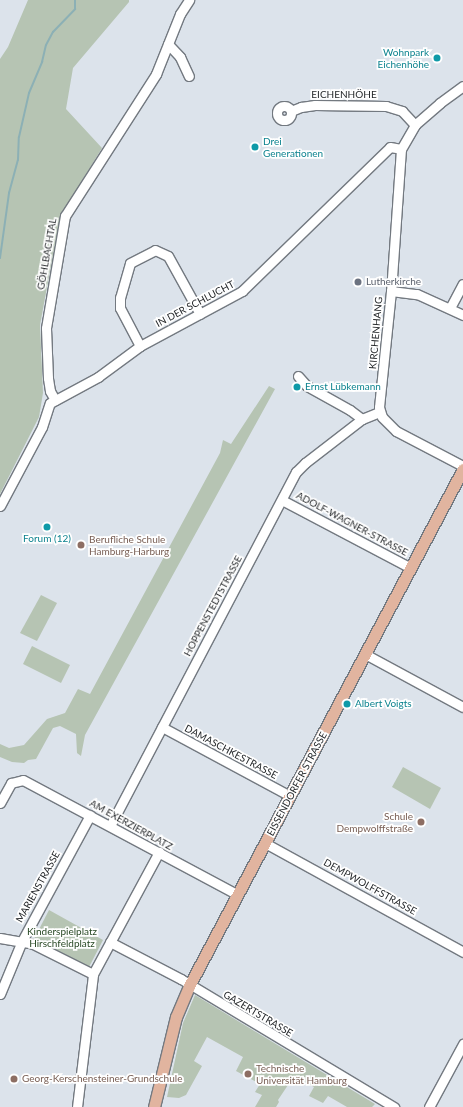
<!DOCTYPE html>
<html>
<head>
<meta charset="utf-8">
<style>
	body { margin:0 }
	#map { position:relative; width:463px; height:1107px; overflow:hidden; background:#dce3eb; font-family:Lato,sans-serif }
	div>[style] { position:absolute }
	.green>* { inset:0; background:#b6c4b3 }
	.stream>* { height:2px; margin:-1px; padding:0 1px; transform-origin:1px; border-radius:1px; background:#8cb0b5 }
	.roads { filter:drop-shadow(1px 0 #737980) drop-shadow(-1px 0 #737980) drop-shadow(0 1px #737980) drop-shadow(0 -1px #737980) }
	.minor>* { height:9px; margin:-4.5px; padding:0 4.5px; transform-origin:4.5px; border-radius:4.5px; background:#fff }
	.minor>.ring { margin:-4.5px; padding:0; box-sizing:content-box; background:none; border:9px solid #fff; border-radius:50% }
	.major>* { height:11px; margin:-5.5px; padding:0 5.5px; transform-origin:5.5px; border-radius:5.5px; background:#e1b49f }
	.dots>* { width:11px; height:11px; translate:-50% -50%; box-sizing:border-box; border:2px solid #fff; border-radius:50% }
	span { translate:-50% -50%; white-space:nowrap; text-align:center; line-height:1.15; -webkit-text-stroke:3.5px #fff; paint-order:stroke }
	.culture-label { font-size:10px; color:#0d838f }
	.right { translate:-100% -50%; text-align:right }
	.left { translate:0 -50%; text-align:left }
	.street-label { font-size:10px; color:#25282b }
	.worship-label { font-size:10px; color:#5b616d }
	.education-label { font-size:10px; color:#785e54 }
	.park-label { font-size:10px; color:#294925 }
</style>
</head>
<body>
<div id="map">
	<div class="green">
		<i style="clip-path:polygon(28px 0,129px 0,129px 2px,73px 68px,66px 109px,102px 148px,60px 217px,40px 325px,43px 393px,39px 417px,0 494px,0 59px,8px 47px)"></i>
		<i style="clip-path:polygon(269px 386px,275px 389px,85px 735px,81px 756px,77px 753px,76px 734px,60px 726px,53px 728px,36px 759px,28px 760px,24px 763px,12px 762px,0 757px,0 744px,9px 748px,24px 745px,47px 719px,65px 713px,78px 689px,90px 694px,220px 453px,223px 440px,231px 444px)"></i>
		<i style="clip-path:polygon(41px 595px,57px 603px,37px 641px,20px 633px)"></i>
		<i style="clip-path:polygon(32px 646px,70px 665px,61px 683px,23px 664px)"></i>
		<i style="clip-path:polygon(403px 767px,441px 788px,430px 809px,392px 787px)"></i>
		<i style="clip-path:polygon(49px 910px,103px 940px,88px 969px,33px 941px)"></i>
		<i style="clip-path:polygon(195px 995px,375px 1104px,372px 1107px,347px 1107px,328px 1096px,323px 1103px,309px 1096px,314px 1087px,294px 1076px,278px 1100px,279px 1102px,276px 1107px,255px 1107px,262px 1095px,255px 1092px,260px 1084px,236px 1071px,243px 1057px,207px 1037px,194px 1061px,202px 1066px,186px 1095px,179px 1098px,167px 1097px,183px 1023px)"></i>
	</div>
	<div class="stream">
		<i style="left:0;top:258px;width:66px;rotate:-82.1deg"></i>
		<i style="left:9px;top:193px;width:34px;rotate:-75deg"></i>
		<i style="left:18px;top:160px;width:23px;rotate:-88deg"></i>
		<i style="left:19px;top:137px;width:45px;rotate:-77.2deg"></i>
		<i style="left:29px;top:93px;width:34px;rotate:-67deg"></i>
		<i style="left:42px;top:62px;width:17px;rotate:-77deg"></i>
		<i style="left:46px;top:45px;width:15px;rotate:-62deg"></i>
		<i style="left:53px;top:32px;width:32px;rotate:-46deg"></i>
		<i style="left:75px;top:9px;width:9px;rotate:-90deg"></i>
	</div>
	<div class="roads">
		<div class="minor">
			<i style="left:168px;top:44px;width:18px;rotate:47deg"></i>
			<i style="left:180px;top:57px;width:21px;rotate:65deg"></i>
			<i style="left:463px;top:86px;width:29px;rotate:144deg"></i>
			<i style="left:440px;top:103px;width:33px;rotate:139deg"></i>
			<i style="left:415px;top:125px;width:28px;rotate:120deg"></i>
			<i style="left:401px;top:149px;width:142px;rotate:94deg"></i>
			<i style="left:391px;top:291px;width:117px;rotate:95.9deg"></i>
			<i style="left:379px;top:407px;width:10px;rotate:73deg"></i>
			<i style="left:382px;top:417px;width:20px;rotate:45deg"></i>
			<i style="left:396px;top:431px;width:76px;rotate:27.6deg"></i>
			<i class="ring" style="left:277px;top:106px;width:5px;height:5px"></i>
			<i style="left:291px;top:111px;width:11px;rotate:-22deg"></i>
			<i style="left:301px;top:107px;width:14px;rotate:-8deg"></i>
			<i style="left:315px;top:105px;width:71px;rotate:0.8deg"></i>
			<i style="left:386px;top:106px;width:17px;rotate:17deg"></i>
			<i style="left:402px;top:111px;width:19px;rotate:47deg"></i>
			<i style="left:391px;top:291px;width:26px;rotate:7deg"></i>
			<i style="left:417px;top:294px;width:51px;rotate:24.5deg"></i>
			<i style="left:450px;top:308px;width:27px;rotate:-62deg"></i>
			<i style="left:140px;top:346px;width:43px;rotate:-117.8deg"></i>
			<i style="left:120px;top:308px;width:10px;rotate:-90deg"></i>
			<i style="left:120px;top:298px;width:36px;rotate:-74deg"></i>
			<i style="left:130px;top:263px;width:28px;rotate:-27deg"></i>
			<i style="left:155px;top:250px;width:14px;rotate:25deg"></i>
			<i style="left:168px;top:256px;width:66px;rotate:61.1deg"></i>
			<i style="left:298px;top:376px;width:13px;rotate:48deg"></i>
			<i style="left:307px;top:386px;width:49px;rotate:29.2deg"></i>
			<i style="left:350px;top:410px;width:15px;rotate:37deg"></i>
			<i style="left:55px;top:400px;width:10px;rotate:-119deg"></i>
			<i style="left:50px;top:391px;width:13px;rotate:-99deg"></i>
			<i style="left:48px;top:378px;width:50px;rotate:-92.3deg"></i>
			<i style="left:46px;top:328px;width:114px;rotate:-80.4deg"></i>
			<i style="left:65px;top:216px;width:169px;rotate:-57.3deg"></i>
			<i style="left:156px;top:74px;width:65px;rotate:-68.2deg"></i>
			<i style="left:180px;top:14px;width:17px;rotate:-57deg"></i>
			<i style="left:282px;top:500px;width:146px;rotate:27.8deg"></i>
			<i style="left:0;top:506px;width:89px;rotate:-62deg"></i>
			<i style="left:42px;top:427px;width:25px;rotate:-72deg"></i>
			<i style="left:50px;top:403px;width:55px;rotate:-28.4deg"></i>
			<i style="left:98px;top:377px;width:52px;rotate:-36.4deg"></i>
			<i style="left:140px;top:346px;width:116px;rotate:-28.3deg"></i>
			<i style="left:242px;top:291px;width:206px;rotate:-44.2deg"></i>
			<i style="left:390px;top:147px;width:11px;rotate:10deg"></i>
			<i style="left:365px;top:654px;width:111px;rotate:28.4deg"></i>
			<i style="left:162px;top:727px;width:145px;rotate:28.3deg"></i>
			<i style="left:0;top:803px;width:23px;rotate:-61deg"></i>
			<i style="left:11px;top:783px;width:12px;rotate:-14deg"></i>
			<i style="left:23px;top:780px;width:244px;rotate:28.1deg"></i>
			<i style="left:110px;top:826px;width:400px;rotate:-62.3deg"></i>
			<i style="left:296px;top:472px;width:13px;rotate:-45deg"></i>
			<i style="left:305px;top:463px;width:72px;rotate:-37.7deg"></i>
			<i style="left:362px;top:419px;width:18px;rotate:-22deg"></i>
			<i style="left:265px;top:843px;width:226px;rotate:28.8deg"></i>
			<i style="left:0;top:938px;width:34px;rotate:10deg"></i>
			<i style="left:33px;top:944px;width:67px;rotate:26.6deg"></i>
			<i style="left:110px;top:942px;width:80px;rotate:27.5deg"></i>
			<i style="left:181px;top:979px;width:249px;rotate:31deg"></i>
			<i style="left:0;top:994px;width:57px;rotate:-67.5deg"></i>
			<i style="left:22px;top:941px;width:143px;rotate:-61.6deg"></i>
			<i style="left:77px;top:1107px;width:134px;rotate:-83.1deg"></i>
			<i style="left:93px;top:974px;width:139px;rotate:-61.6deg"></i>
			<i style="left:429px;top:1107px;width:72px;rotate:-61.6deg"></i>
		</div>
		<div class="major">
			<i style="left:154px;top:1107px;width:93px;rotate:-76.3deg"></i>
			<i style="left:176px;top:1017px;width:34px;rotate:-67deg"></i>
			<i style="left:189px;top:986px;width:585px;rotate:-62.08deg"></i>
		</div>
	</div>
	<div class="dots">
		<i style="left:437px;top:58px;background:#0f9aa8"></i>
		<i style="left:255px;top:147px;background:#0f9aa8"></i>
		<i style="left:358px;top:282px;background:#6b7280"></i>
		<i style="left:297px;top:387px;background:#0f9aa8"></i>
		<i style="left:47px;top:527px;background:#0f9aa8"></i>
		<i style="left:81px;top:545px;background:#8d6e63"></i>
		<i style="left:347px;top:704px;background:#0f9aa8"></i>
		<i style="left:421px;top:822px;background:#8d6e63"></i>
		<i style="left:248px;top:1074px;background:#8d6e63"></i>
		<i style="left:14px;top:1079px;background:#8d6e63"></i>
	</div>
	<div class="culture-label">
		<span class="right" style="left:429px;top:58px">Wohnpark<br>Eichenhöhe</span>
		<span class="left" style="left:263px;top:147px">Drei<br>Generationen</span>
		<span class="left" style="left:305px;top:387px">Ernst Lübkemann</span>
		<span style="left:47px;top:539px">Forum (12)</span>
		<span class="left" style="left:355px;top:704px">Albert Voigts</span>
	</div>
	<div class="street-label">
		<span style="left:344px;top:95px">EICHENHÖHE</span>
		<span style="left:47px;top:254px;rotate:-80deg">GÖHLBACHTAL</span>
		<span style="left:195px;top:304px;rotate:-28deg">IN DER SCHLUCHT</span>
		<span style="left:376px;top:333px;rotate:-85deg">KIRCHENHANG</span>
		<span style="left:352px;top:524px;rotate:28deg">ADOLF-WAGNER-STRASSE</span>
		<span style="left:213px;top:606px;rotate:-62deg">HOPPENSTEDTSTRASSE</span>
		<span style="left:231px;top:752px;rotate:28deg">DAMASCHKESTRASSE</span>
		<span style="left:297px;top:784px;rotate:-62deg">EISSENDORFER STRASSE</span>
		<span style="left:131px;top:825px;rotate:29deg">AM EXERZIERPLATZ</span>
		<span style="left:38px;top:887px;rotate:-61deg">MARIENSTRASSE</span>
		<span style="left:370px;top:887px;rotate:29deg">DEMPWOLFFSTRASSE</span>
		<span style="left:258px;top:1014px;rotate:31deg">GAZERTSTRASSE</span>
	</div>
	<div class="worship-label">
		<span class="left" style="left:366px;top:282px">Lutherkirche</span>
	</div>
	<div class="education-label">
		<span class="left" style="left:89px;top:545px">Berufliche Schule<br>Hamburg-Harburg</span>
		<span class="right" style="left:413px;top:822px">Schule<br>Dempwolffstraße</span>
		<span class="left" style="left:256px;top:1074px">Technische<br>Universität Hamburg</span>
		<span class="left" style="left:22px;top:1079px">Georg-Kerschensteiner-Grundschule</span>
	</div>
	<div class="park-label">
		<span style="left:62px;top:937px">Kinderspielplatz<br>Hirschfeldplatz</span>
	</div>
</div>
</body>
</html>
